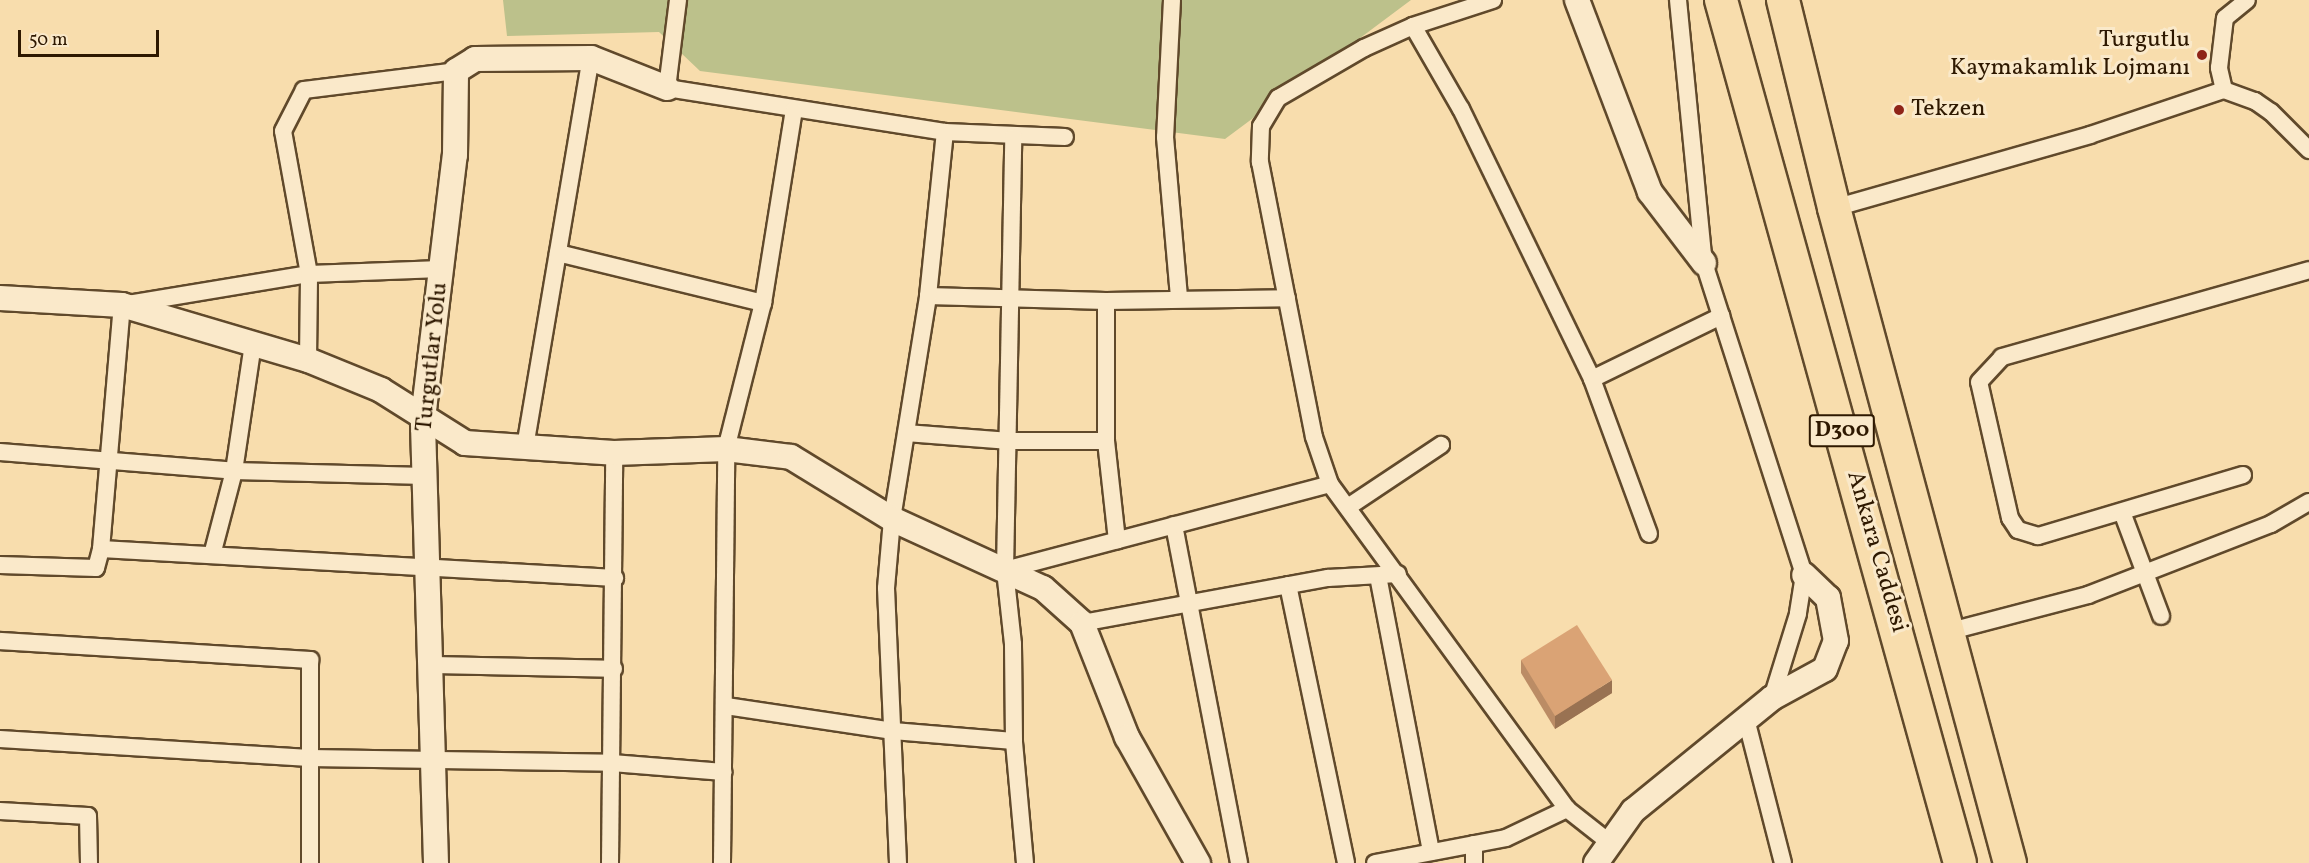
<!DOCTYPE html>
<html>
<head>
<meta charset="utf-8">
<style>
	body { margin:0 }
	#map { position:relative; width:2309px; height:863px; overflow:hidden; background:#f8ddad; font-family:Vollkorn,serif }
	div>[style] { position:absolute }
	.green>* { inset:0; background:#bcc18b }
	.roads { filter:drop-shadow(2px 0 #60492b) drop-shadow(-2px 0 #60492b) drop-shadow(0 2px #60492b) drop-shadow(0 -2px #60492b) }
	.street>* { height:16px; margin:-8px; padding:0 8px; transform-origin:8px; border-radius:8px; background:#fae9ca }
	.secondary>* { height:24px; margin:-12px; padding:0 12px; transform-origin:12px; border-radius:12px; background:#fae9ca }
	.highway>* { height:32px; margin:-16px; padding:0 16px; transform-origin:16px; border-radius:16px; background:#f8ddad }
	.wall>* { inset:0; background:#bb8c65 }
	.shaded-wall>* { inset:0; background:#997252 }
	.building>* { inset:0; background:#daa375 }
	.dots>* { width:16px; height:16px; translate:-50% -50%; box-sizing:border-box; border:3px solid #fae9ca; border-radius:50% }
	span { translate:-50% -50%; white-space:nowrap; text-align:center; line-height:1.15; -webkit-text-stroke:6px #fae9ca; paint-order:stroke }
	.shield-label span { padding:2px 4px; background:#fae9ca; border:2px solid; border-radius:4px; -webkit-text-stroke-width:0 }
	.shield-label { font-size:22px; color:#2e1800; font-weight:700 }
	.poi-label { font-size:24px; color:#2e1800 }
	.right { translate:-100% -50%; text-align:right }
	.left { translate:0 -50%; text-align:left }
	.street-label { font-size:24px; color:#2e1800 }
	.scale { position:absolute; left:18px; top:30px; width:141px; height:27px; box-sizing:border-box; border:3px solid #2e1800; border-top:0; padding-left:8px; font-size:18px; line-height:21px; white-space:nowrap; color:#2e1800; -webkit-text-stroke:4px #fae9ca; paint-order:stroke }
</style>
</head>
<body>
<div id="map">
	<div class="green">
		<i style="clip-path:polygon(503px 0,1411px 0,1225px 139px,700px 71px,659px 32px,507px 36px)"></i>
	</div>
	<div class="roads">
		<div class="street">
			<i style="left:678px;top:0;width:89px;rotate:97.1deg"></i>
			<i style="left:667px;top:88px;width:281px;rotate:9deg"></i>
			<i style="left:945px;top:132px;width:120px;rotate:2.4deg"></i>
			<i style="left:1172px;top:0;width:137px;rotate:92.9deg"></i>
			<i style="left:1165px;top:137px;width:162px;rotate:85deg"></i>
			<i style="left:1493px;top:0;width:84px;rotate:162deg"></i>
			<i style="left:1413px;top:26px;width:54px;rotate:155.8deg"></i>
			<i style="left:1364px;top:48px;width:99px;rotate:149.8deg"></i>
			<i style="left:1278px;top:98px;width:33px;rotate:121deg"></i>
			<i style="left:1261px;top:126px;width:36px;rotate:92deg"></i>
			<i style="left:1260px;top:162px;width:280px;rotate:78.9deg"></i>
			<i style="left:1314px;top:437px;width:50px;rotate:71.2deg"></i>
			<i style="left:1330px;top:484px;width:402px;rotate:53.9deg"></i>
			<i style="left:1567px;top:809px;width:55px;rotate:38.3deg"></i>
			<i style="left:1678px;top:0;width:264px;rotate:84.4deg"></i>
			<i style="left:1704px;top:263px;width:328px;rotate:72.2deg"></i>
			<i style="left:1804px;top:575px;width:39px;rotate:99deg"></i>
			<i style="left:1798px;top:614px;width:88px;rotate:107.2deg"></i>
			<i style="left:1413px;top:26px;width:96px;rotate:60deg"></i>
			<i style="left:1461px;top:109px;width:300px;rotate:64.1deg"></i>
			<i style="left:1592px;top:379px;width:165px;rotate:69.8deg"></i>
			<i style="left:2224px;top:90px;width:23px;rotate:-103deg"></i>
			<i style="left:2219px;top:68px;width:50px;rotate:-83.2deg"></i>
			<i style="left:2225px;top:18px;width:28px;rotate:-39deg"></i>
			<i style="left:1834px;top:208px;width:266px;rotate:-15.9deg"></i>
			<i style="left:2090px;top:135px;width:141px;rotate:-18.6deg"></i>
			<i style="left:2224px;top:90px;width:33px;rotate:20deg"></i>
			<i style="left:2255px;top:101px;width:19px;rotate:35deg"></i>
			<i style="left:2271px;top:112px;width:54px;rotate:45deg"></i>
			<i style="left:558px;top:253px;width:211px;rotate:13.7deg"></i>
			<i style="left:928px;top:296px;width:178px;rotate:1.6deg"></i>
			<i style="left:1106px;top:301px;width:181px;rotate:-0.9deg"></i>
			<i style="left:1106px;top:301px;width:140px;rotate:90deg"></i>
			<i style="left:1106px;top:441px;width:100px;rotate:83.7deg"></i>
			<i style="left:308px;top:360px;width:86px;rotate:-89.3deg"></i>
			<i style="left:309px;top:274px;width:145px;rotate:-100.3deg"></i>
			<i style="left:283px;top:131px;width:46px;rotate:-62.9deg"></i>
			<i style="left:304px;top:90px;width:153px;rotate:-7.1deg"></i>
			<i style="left:1592px;top:379px;width:144px;rotate:-26deg"></i>
			<i style="left:906px;top:433px;width:104px;rotate:4.4deg"></i>
			<i style="left:1010px;top:441px;width:96px"></i>
			<i style="left:525px;top:447px;width:395px;rotate:-80.4deg"></i>
			<i style="left:0;top:452px;width:235px;rotate:4.6deg"></i>
			<i style="left:234px;top:471px;width:191px;rotate:1.5deg"></i>
			<i style="left:2243px;top:475px;width:214px;rotate:163.4deg"></i>
			<i style="left:2038px;top:536px;width:21px;rotate:-163deg"></i>
			<i style="left:2018px;top:530px;width:14px;rotate:-124deg"></i>
			<i style="left:2010px;top:518px;width:139px;rotate:-102.8deg"></i>
			<i style="left:1979px;top:382px;width:34px;rotate:-47deg"></i>
			<i style="left:2002px;top:357px;width:319px;rotate:-15.8deg"></i>
			<i style="left:1348px;top:507px;width:112px;rotate:-33.7deg"></i>
			<i style="left:2122px;top:512px;width:111px;rotate:69.4deg"></i>
			<i style="left:1174px;top:525px;width:344px;rotate:79.1deg"></i>
			<i style="left:101px;top:549px;width:515px;rotate:3.23deg"></i>
			<i style="left:212px;top:555px;width:87px;rotate:-75.3deg"></i>
			<i style="left:234px;top:471px;width:128px;rotate:-81.5deg"></i>
			<i style="left:0;top:565px;width:96px;rotate:1.8deg"></i>
			<i style="left:96px;top:568px;width:20px;rotate:-75deg"></i>
			<i style="left:101px;top:549px;width:245px;rotate:-85.1deg"></i>
			<i style="left:122px;top:305px;width:190px;rotate:-9.4deg"></i>
			<i style="left:309px;top:274px;width:132px;rotate:-2.2deg"></i>
			<i style="left:1005px;top:570px;width:433px;rotate:-88.9deg"></i>
			<i style="left:1378px;top:576px;width:281px;rotate:79.1deg"></i>
			<i style="left:1288px;top:585px;width:284px;rotate:78.2deg"></i>
			<i style="left:1082px;top:623px;width:250px;rotate:-10.4deg"></i>
			<i style="left:1328px;top:578px;width:70px;rotate:-3.3deg"></i>
			<i style="left:1947px;top:632px;width:146px;rotate:-14.7deg"></i>
			<i style="left:2088px;top:595px;width:196px;rotate:-21.2deg"></i>
			<i style="left:2271px;top:524px;width:44px;rotate:-30.1deg"></i>
			<i style="left:0;top:641px;width:311px;rotate:3.5deg"></i>
			<i style="left:310px;top:660px;width:203px;rotate:90deg"></i>
			<i style="left:430px;top:665px;width:184px;rotate:1.2deg"></i>
			<i style="left:726px;top:706px;width:169px;rotate:8.5deg"></i>
			<i style="left:893px;top:731px;width:121px;rotate:4.7deg"></i>
			<i style="left:1746px;top:719px;width:149px;rotate:75.6deg"></i>
			<i style="left:0;top:739px;width:310px;rotate:3.5deg"></i>
			<i style="left:309px;top:758px;width:303px;rotate:0.9deg"></i>
			<i style="left:612px;top:763px;width:112px;rotate:4.6deg"></i>
			<i style="left:0;top:811px;width:88px;rotate:3.3deg"></i>
			<i style="left:88px;top:816px;width:47px;rotate:88.8deg"></i>
			<i style="left:610px;top:863px;width:410px;rotate:-89.4deg"></i>
			<i style="left:722px;top:863px;width:414px;rotate:-89.4deg"></i>
			<i style="left:726px;top:449px;width:151px;rotate:-75.8deg"></i>
			<i style="left:763px;top:303px;width:195px;rotate:-80.9deg"></i>
			<i style="left:898px;top:863px;width:275px;rotate:-92.5deg"></i>
			<i style="left:886px;top:588px;width:69px;rotate:-85deg"></i>
			<i style="left:892px;top:519px;width:226px;rotate:-80.8deg"></i>
			<i style="left:928px;top:296px;width:165px;rotate:-84.1deg"></i>
			<i style="left:1025px;top:863px;width:122px;rotate:-95.2deg"></i>
			<i style="left:1014px;top:741px;width:97px;rotate:-90.6deg"></i>
			<i style="left:1013px;top:644px;width:74px;rotate:-96.2deg"></i>
			<i style="left:1005px;top:570px;width:336px;rotate:-14.8deg"></i>
			<i style="left:1375px;top:863px;width:133px;rotate:-10.8deg"></i>
			<i style="left:1506px;top:838px;width:68px;rotate:-25.4deg"></i>
			<i style="left:1474px;top:863px;width:19px;rotate:-90deg"></i>
		</div>
		<div class="secondary">
			<i style="left:1577px;top:0;width:205px;rotate:69.2deg"></i>
			<i style="left:1650px;top:192px;width:89px;rotate:52.7deg"></i>
			<i style="left:0;top:298px;width:122px;rotate:3.3deg"></i>
			<i style="left:122px;top:305px;width:194px;rotate:16.5deg"></i>
			<i style="left:308px;top:360px;width:79px;rotate:22.3deg"></i>
			<i style="left:381px;top:390px;width:99px;rotate:32.2deg"></i>
			<i style="left:465px;top:443px;width:149px;rotate:3.8deg"></i>
			<i style="left:614px;top:453px;width:112px;rotate:-2deg"></i>
			<i style="left:726px;top:449px;width:65px;rotate:7deg"></i>
			<i style="left:791px;top:457px;width:119px;rotate:31.5deg"></i>
			<i style="left:892px;top:519px;width:166px;rotate:24.6deg"></i>
			<i style="left:1043px;top:588px;width:52px;rotate:41.9deg"></i>
			<i style="left:1082px;top:623px;width:123px;rotate:68.5deg"></i>
			<i style="left:1127px;top:737px;width:145px;rotate:60.6deg"></i>
			<i style="left:436px;top:863px;width:445px;rotate:-91.7deg"></i>
			<i style="left:423px;top:418px;width:265px;rotate:-83.1deg"></i>
			<i style="left:455px;top:155px;width:84px;rotate:-89.3deg"></i>
			<i style="left:456px;top:71px;width:22px;rotate:-32deg"></i>
			<i style="left:475px;top:59px;width:116px;rotate:-0.5deg"></i>
			<i style="left:591px;top:58px;width:82px;rotate:21.5deg"></i>
			<i style="left:1596px;top:863px;width:64px;rotate:-54.6deg"></i>
			<i style="left:1633px;top:811px;width:179px;rotate:-39.1deg"></i>
			<i style="left:1772px;top:698px;width:60px;rotate:-28.7deg"></i>
			<i style="left:1825px;top:669px;width:30px;rotate:-69deg"></i>
			<i style="left:1836px;top:641px;width:44px;rotate:-100.5deg"></i>
			<i style="left:1828px;top:598px;width:33px;rotate:-136deg"></i>
		</div>
		<div class="highway">
			<i style="left:1721px;top:0;width:895px;rotate:74.52deg"></i>
			<i style="left:1783px;top:0;width:214px;rotate:76.2deg"></i>
			<i style="left:1834px;top:208px;width:678px;rotate:74.96deg"></i>
		</div>
	</div>
	<div class="wall">
		<i style="clip-path:polygon(1521px 660px,1612px 693px,1555px 729px,1521px 673px)"></i>
	</div>
	<div class="shaded-wall">
		<i style="clip-path:polygon(1612px 680px,1612px 693px,1555px 729px,1555px 716px)"></i>
	</div>
	<div class="building">
		<i style="clip-path:polygon(1577px 625px,1612px 680px,1555px 716px,1521px 660px)"></i>
	</div>
	<div class="dots">
		<i style="left:2202px;top:55px;background:#8f2418"></i>
		<i style="left:1899px;top:110px;background:#8f2418"></i>
	</div>
	<div class="shield-label">
		<span style="left:1842px;top:431px">D300</span>
	</div>
	<div class="poi-label">
		<span class="right" style="left:2190px;top:55px">Turgutlu<br>Kaymakamlık Lojmanı</span>
		<span class="left" style="left:1911px;top:110px">Tekzen</span>
	</div>
	<div class="street-label">
		<span style="left:433px;top:357px;rotate:-84deg">Turgutlar Yolu</span>
		<span style="left:1876px;top:552px;rotate:74deg">Ankara Caddesi</span>
	</div>
	<div class="scale">50 m</div>
</div>
</body>
</html>
